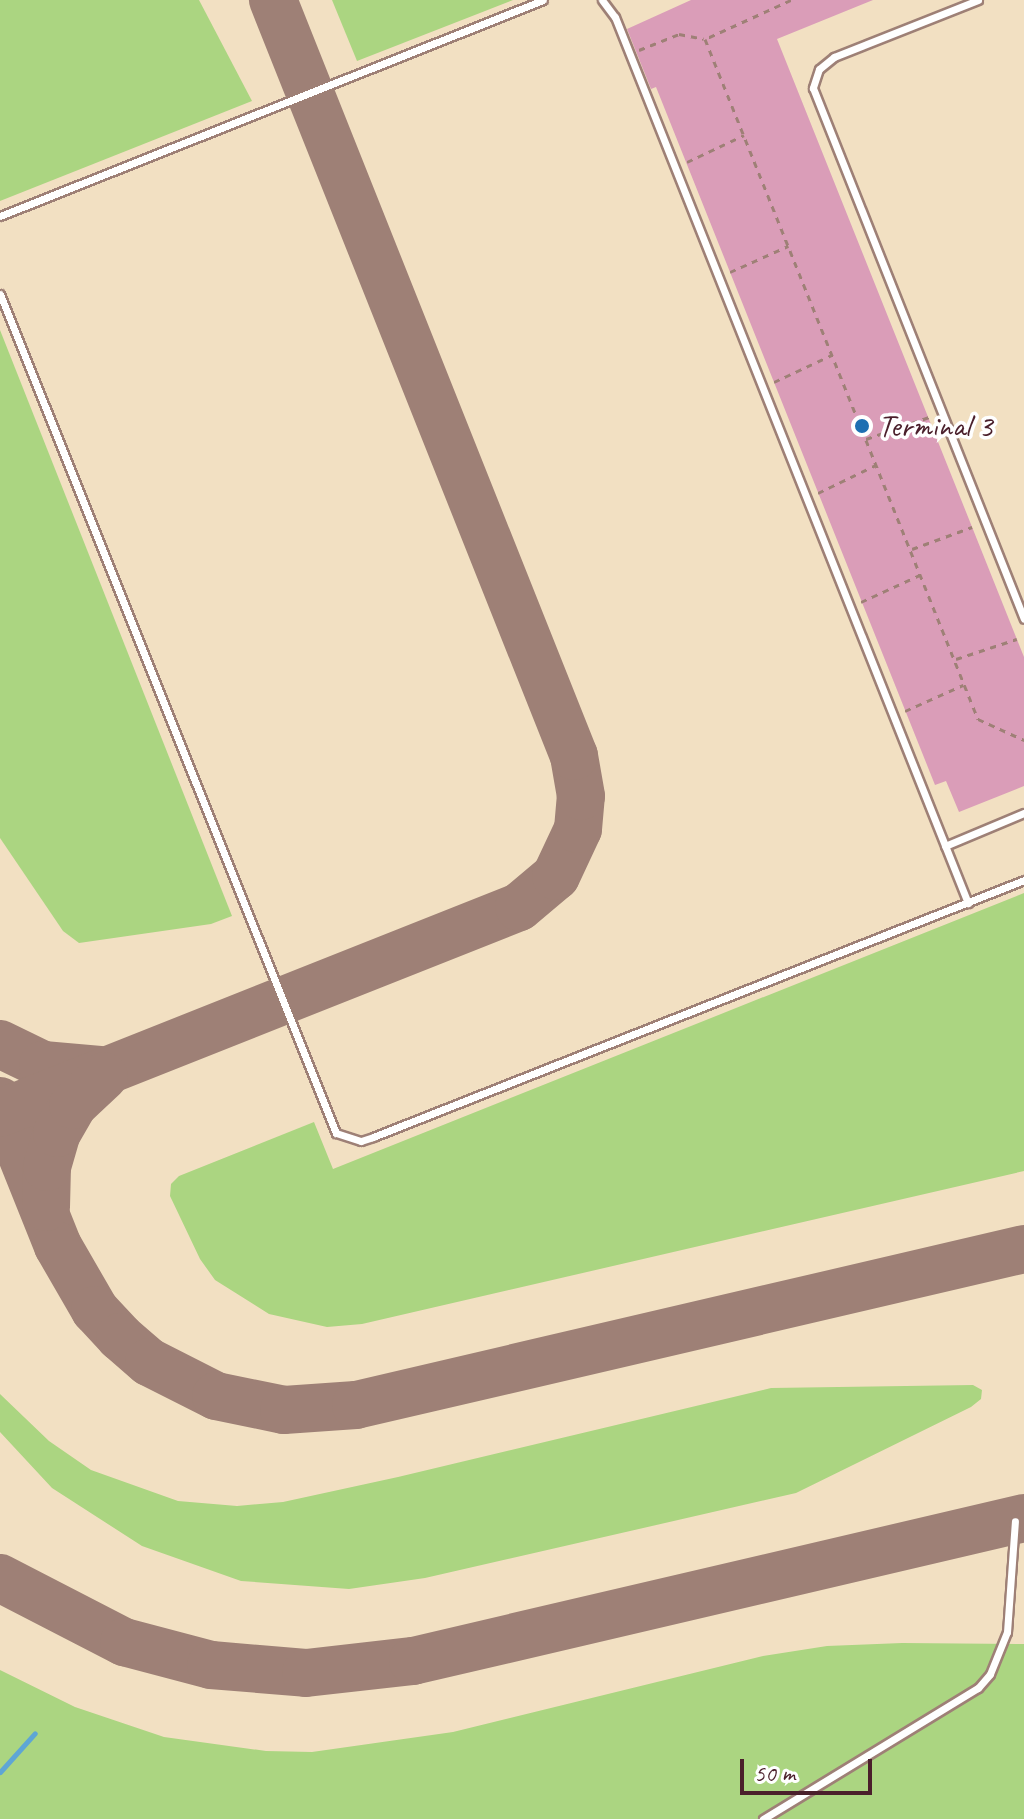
<!DOCTYPE html>
<html>
<head>
<meta charset="utf-8">
<style>
	body { margin:0 }
	#map { position:relative; width:1024px; height:1819px; overflow:hidden; background:#f2e0c2; font-family:Caveat,sans-serif }
	div>[style] { position:absolute }
	.green>* { inset:0; background:#abd581 }
	.stream>* { height:5px; margin:-2.5px; padding:0 2.5px; transform-origin:2.5px; border-radius:2.5px; background:#5ea6d5 }
	.taxiway>* { height:48px; margin:-24px; padding:0 24px; transform-origin:24px; border-radius:24px; background:#9e8076 }
	.building>* { inset:0; background:#da9db8 }
	.path>* { height:3px; margin-top:-1.5px; transform-origin:0; background:repeating-linear-gradient(90deg,#9e8076 0 6px,transparent 0 12px) }
	.roads { filter:drop-shadow(2px 0 #9e8076) drop-shadow(-2px 0 #9e8076) drop-shadow(0 2px #9e8076) drop-shadow(0 -2px #9e8076) }
	.service>* { height:7px; margin:-3.5px; padding:0 3.5px; transform-origin:3.5px; border-radius:3.5px; background:#fff }
	.dots>* { width:22px; height:22px; translate:-50% -50%; box-sizing:border-box; border:4px solid #fff; border-radius:50% }
	span { translate:-50% -50%; white-space:nowrap; text-align:center; line-height:1.15; -webkit-text-stroke:7px #fff; paint-order:stroke }
	.poi-label { font-size:32px; color:#4a1f2b }
	.left { translate:0 -50%; text-align:left }
	.scale { position:absolute; left:740px; top:1759px; width:132px; height:36px; box-sizing:border-box; border:4px solid #4a1f2b; border-top:0; padding-left:10px; font-size:24px; line-height:28px; white-space:nowrap; color:#4a1f2b; -webkit-text-stroke:6px #fff; paint-order:stroke }
</style>
</head>
<body>
<div id="map">
	<div class="green">
		<i style="clip-path:polygon(0 0,199px 0,252px 101px,0 201px)"></i>
		<i style="clip-path:polygon(332px 0,513px 0,357px 61px)"></i>
		<i style="clip-path:polygon(0 330px,232px 916px,211px 924px,79px 943px,63px 931px,0 838px)"></i>
		<i style="clip-path:polygon(1024px 893px,1024px 1171px,362px 1324px,327px 1327px,269px 1314px,215px 1280px,200px 1259px,170px 1196px,171px 1184px,179px 1176px,314px 1122px,333px 1169px)"></i>
		<i style="clip-path:polygon(973px 1385px,982px 1390px,981px 1399px,971px 1407px,796px 1493px,425px 1578px,349px 1589px,241px 1581px,142px 1546px,52px 1488px,0 1432px,0 1394px,49px 1441px,91px 1470px,178px 1501px,237px 1506px,283px 1502px,398px 1477px,771px 1388px)"></i>
		<i style="clip-path:polygon(902px 1643px,1024px 1644px,1024px 1819px,0 1819px,0 1670px,75px 1707px,164px 1737px,266px 1751px,312px 1752px,453px 1732px,763px 1656px,827px 1646px)"></i>
	</div>
	<div class="stream">
		<i style="left:0;top:1772px;width:52px;rotate:-48.1deg"></i>
	</div>
	<div class="taxiway">
		<i style="left:0;top:1044px;width:48px;rotate:26deg"></i>
		<i style="left:43px;top:1065px;width:57px;rotate:5deg"></i>
		<i style="left:0;top:1101px;width:156px;rotate:68.2deg"></i>
		<i style="left:58px;top:1246px;width:74px;rotate:60deg"></i>
		<i style="left:95px;top:1310px;width:37px;rotate:47deg"></i>
		<i style="left:120px;top:1337px;width:38px;rotate:41deg"></i>
		<i style="left:149px;top:1362px;width:75px;rotate:26.9deg"></i>
		<i style="left:216px;top:1396px;width:69px;rotate:11.6deg"></i>
		<i style="left:284px;top:1410px;width:72px;rotate:-4deg"></i>
		<i style="left:356px;top:1405px;width:686px;rotate:-13.14deg"></i>
		<i style="left:0;top:1113px;width:558px;rotate:-21.65deg"></i>
		<i style="left:519px;top:907px;width:48px;rotate:-40deg"></i>
		<i style="left:556px;top:876px;width:52px;rotate:-64.9deg"></i>
		<i style="left:578px;top:829px;width:33px;rotate:-85deg"></i>
		<i style="left:581px;top:796px;width:41px;rotate:-99.9deg"></i>
		<i style="left:574px;top:756px;width:814px;rotate:-111.71deg"></i>
		<i style="left:46px;top:1207px;width:40px;rotate:-88.6deg"></i>
		<i style="left:47px;top:1167px;width:35px;rotate:-74deg"></i>
		<i style="left:57px;top:1133px;width:32px;rotate:-60deg"></i>
		<i style="left:73px;top:1105px;width:42px;rotate:-43.1deg"></i>
		<i style="left:0;top:1578px;width:140px;rotate:27.3deg"></i>
		<i style="left:124px;top:1642px;width:90px;rotate:14.8deg"></i>
		<i style="left:211px;top:1665px;width:95px;rotate:4.8deg"></i>
		<i style="left:306px;top:1673px;width:108px;rotate:-6.4deg"></i>
		<i style="left:413px;top:1661px;width:628px;rotate:-13.17deg"></i>
	</div>
	<div class="building">
		<i style="clip-path:polygon(691px 0,873px 0,777px 39px,1024px 657px,1024px 786px,959px 812px,946px 781px,935px 785px,656px 87px,651px 89px,627px 29px)"></i>
	</div>
	<div class="path">
		<i style="left:791px;top:0;width:94px;rotate:155.6deg"></i>
		<i style="left:705px;top:39px;width:733px;rotate:68.13deg"></i>
		<i style="left:978px;top:719px;width:51px;rotate:24.5deg"></i>
		<i style="left:639px;top:50px;width:43px;rotate:-21.8deg"></i>
		<i style="left:679px;top:34px;width:25px;rotate:11deg"></i>
		<i style="left:687px;top:162px;width:63px;rotate:-25.3deg"></i>
		<i style="left:730px;top:272px;width:64px;rotate:-24.1deg"></i>
		<i style="left:774px;top:382px;width:64px;rotate:-25deg"></i>
		<i style="left:866px;top:439px;width:67px;rotate:-19.2deg"></i>
		<i style="left:818px;top:493px;width:64px;rotate:-25.8deg"></i>
		<i style="left:912px;top:549px;width:64px;rotate:-20.1deg"></i>
		<i style="left:861px;top:602px;width:65px;rotate:-24.6deg"></i>
		<i style="left:956px;top:659px;width:64px;rotate:-18.2deg"></i>
		<i style="left:905px;top:711px;width:64px;rotate:-24.1deg"></i>
	</div>
	<div class="roads">
		<div class="service">
			<i style="left:602px;top:0;width:21px;rotate:53deg"></i>
			<i style="left:615px;top:17px;width:954px;rotate:68.28deg"></i>
			<i style="left:978px;top:0;width:155px;rotate:158.4deg"></i>
			<i style="left:834px;top:57px;width:19px;rotate:141deg"></i>
			<i style="left:819px;top:69px;width:20px;rotate:108deg"></i>
			<i style="left:813px;top:88px;width:571px;rotate:68.33deg"></i>
			<i style="left:0;top:216px;width:584px;rotate:-21.69deg"></i>
			<i style="left:0;top:294px;width:904px;rotate:68.18deg"></i>
			<i style="left:336px;top:1133px;width:26px;rotate:18deg"></i>
			<i style="left:361px;top:1141px;width:13px;rotate:-18deg"></i>
			<i style="left:373px;top:1137px;width:700px;rotate:-21.54deg"></i>
			<i style="left:945px;top:846px;width:86px;rotate:-22.7deg"></i>
			<i style="left:763px;top:1819px;width:252px;rotate:-31.4deg"></i>
			<i style="left:978px;top:1688px;width:18px;rotate:-49deg"></i>
			<i style="left:990px;top:1674px;width:45px;rotate:-68deg"></i>
			<i style="left:1007px;top:1632px;width:111px;rotate:-85.9deg"></i>
		</div>
	</div>
	<div class="dots">
		<i style="left:862px;top:426px;background:#1f6fb2"></i>
	</div>
	<div class="poi-label">
		<span class="left" style="left:878px;top:426px">Terminal 3</span>
	</div>
	<div class="scale">50 m</div>
</div>
</body>
</html>
